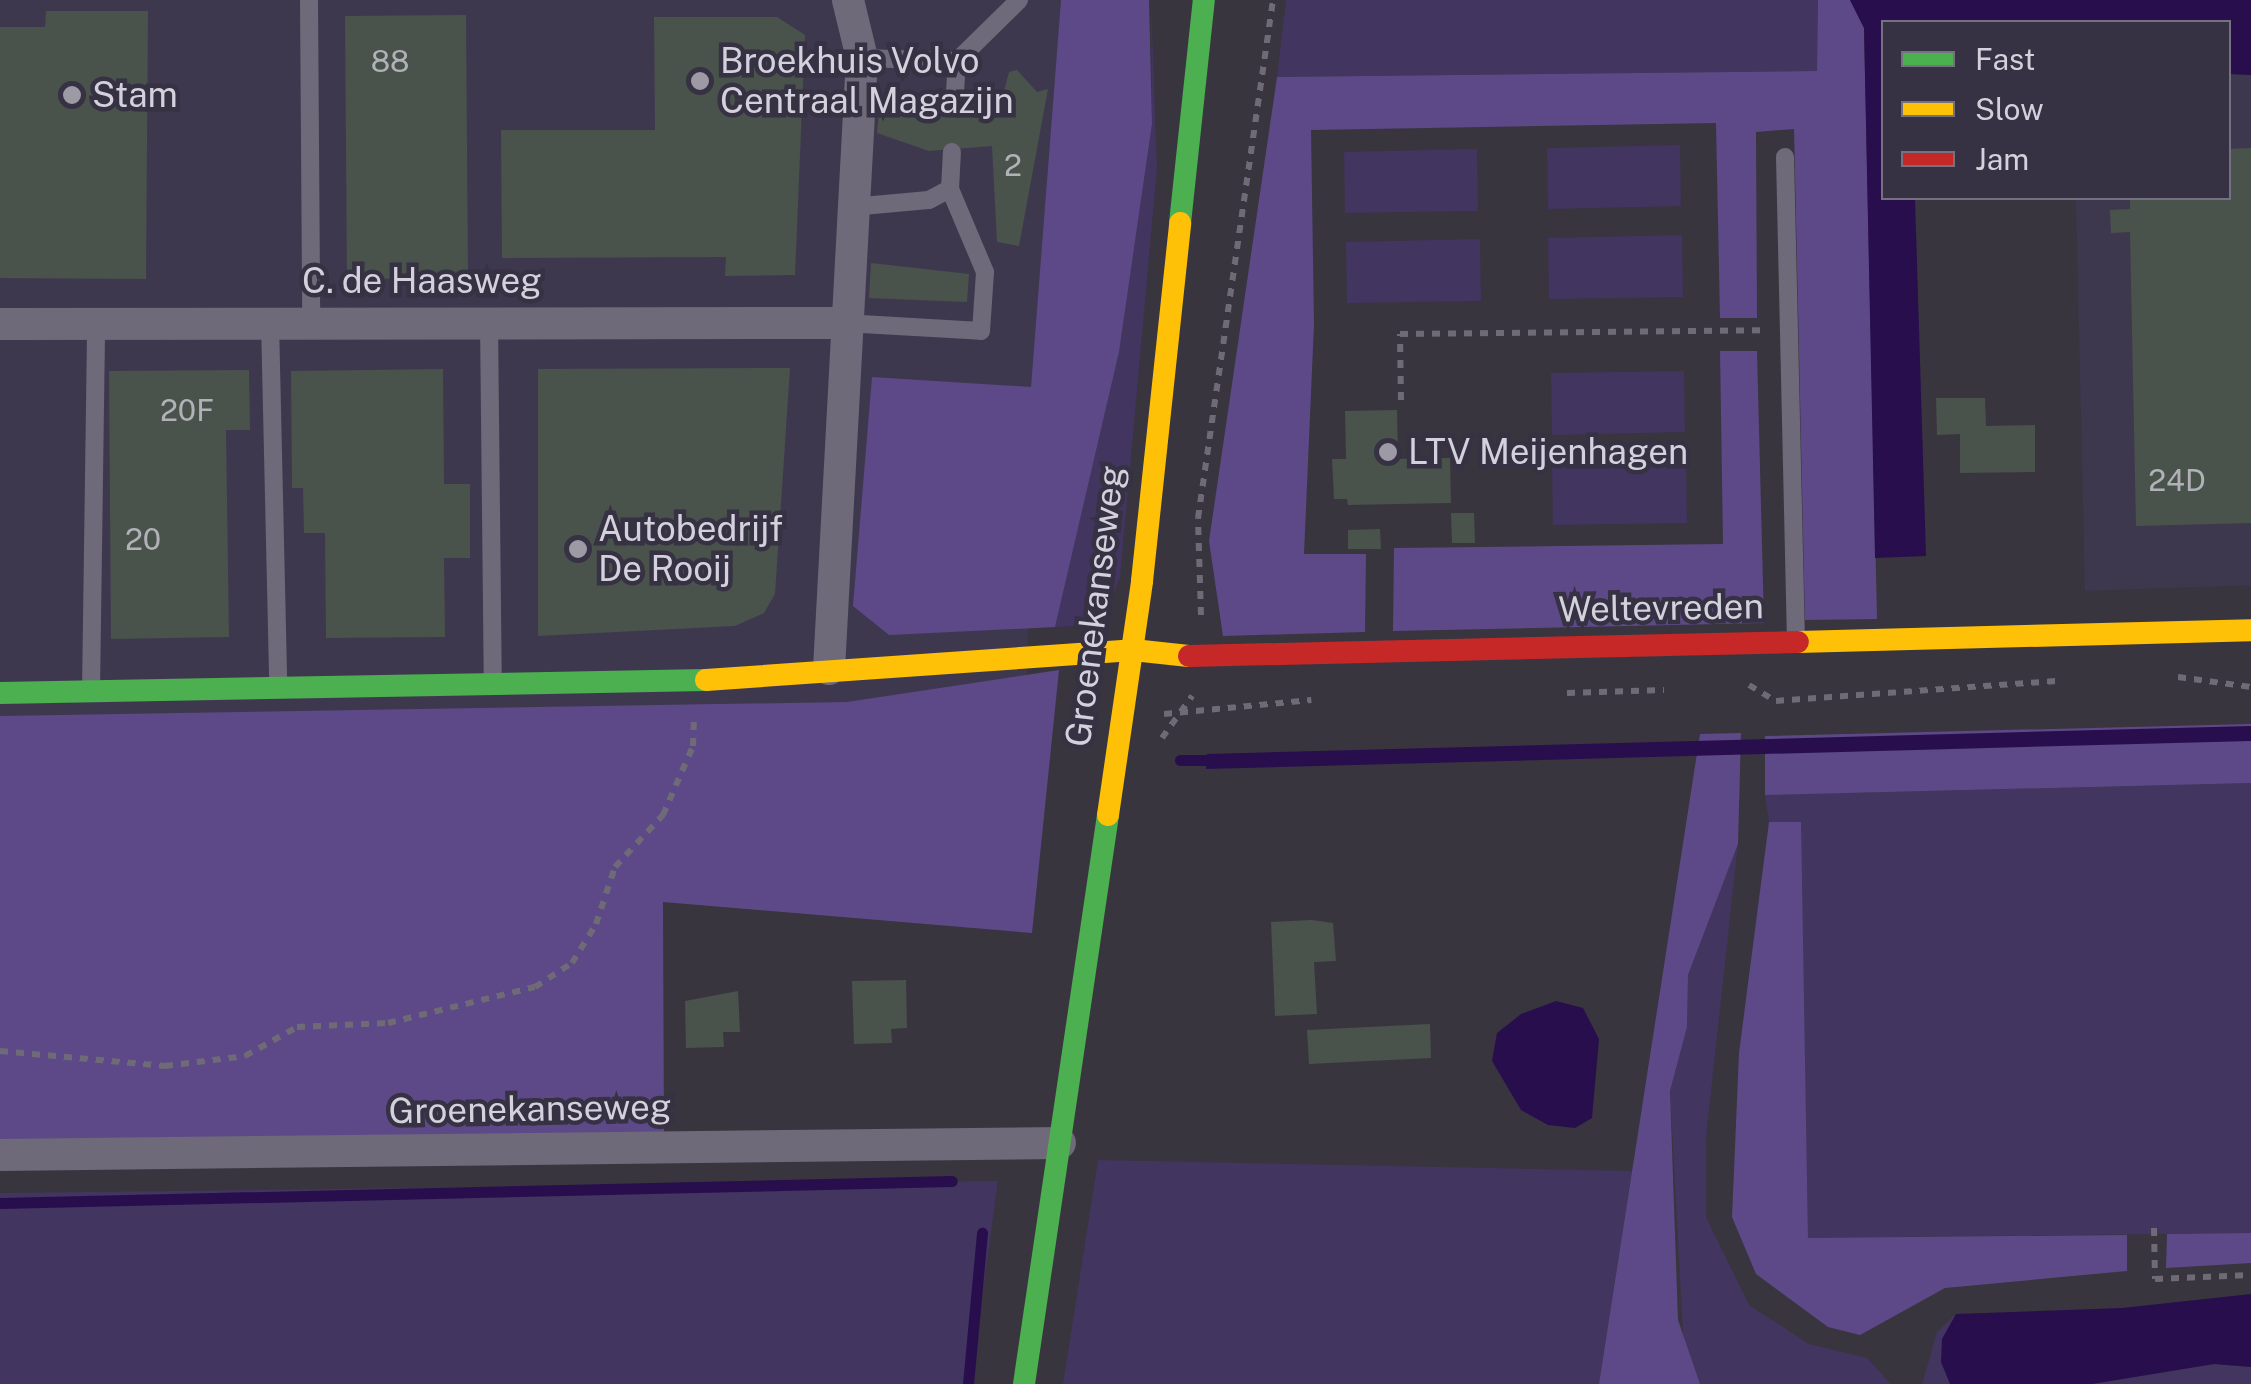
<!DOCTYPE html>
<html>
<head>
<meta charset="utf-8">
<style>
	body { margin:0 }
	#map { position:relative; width:2251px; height:1384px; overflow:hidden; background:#38353f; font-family:"Public Sans",sans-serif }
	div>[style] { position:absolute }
	.built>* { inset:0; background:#3e384f }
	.green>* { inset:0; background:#42355f }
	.forest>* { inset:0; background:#5d4988 }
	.water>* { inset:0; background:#290e4d }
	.stream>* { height:11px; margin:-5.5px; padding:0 5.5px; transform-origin:5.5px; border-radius:5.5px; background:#290e4d }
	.building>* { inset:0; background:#4a524c }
	.path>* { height:6px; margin-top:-3px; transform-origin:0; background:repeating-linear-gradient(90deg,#6e6b76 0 8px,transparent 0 16px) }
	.lane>* { height:18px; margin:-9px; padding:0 9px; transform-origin:9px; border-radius:9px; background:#6e6a79 }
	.street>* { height:32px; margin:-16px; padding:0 16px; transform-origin:16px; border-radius:16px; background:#6e6a79 }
	.fast>* { height:22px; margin:-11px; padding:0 11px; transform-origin:11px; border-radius:11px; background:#4caf50 }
	.slow>* { height:22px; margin:-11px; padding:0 11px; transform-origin:11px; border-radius:11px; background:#ffc107 }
	.jam>* { height:22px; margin:-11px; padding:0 11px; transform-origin:11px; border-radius:11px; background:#c62828 }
	.dots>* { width:28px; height:28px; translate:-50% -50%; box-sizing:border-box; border:5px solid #363143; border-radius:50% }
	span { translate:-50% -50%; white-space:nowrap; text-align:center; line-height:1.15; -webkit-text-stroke:9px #363143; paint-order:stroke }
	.number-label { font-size:30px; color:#b1b1b8 }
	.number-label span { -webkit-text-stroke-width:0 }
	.poi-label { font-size:35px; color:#d3d1dc }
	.left { translate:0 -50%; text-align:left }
	.street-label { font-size:35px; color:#d3d1dc }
	.legend { position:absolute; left:1881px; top:20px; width:350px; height:180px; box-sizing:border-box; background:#363143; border:2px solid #757180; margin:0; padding:12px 18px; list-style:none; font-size:30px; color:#d3d1dc }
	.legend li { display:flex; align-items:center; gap:20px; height:50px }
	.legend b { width:50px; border:2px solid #757180 }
</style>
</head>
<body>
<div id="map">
	<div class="built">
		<i style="clip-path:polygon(0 0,1061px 0,1031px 387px,1027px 682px,849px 706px,0 717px)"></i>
		<i style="clip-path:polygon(2229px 74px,2251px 75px,2251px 585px,2085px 591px,2076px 198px,2228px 198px)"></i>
	</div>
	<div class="green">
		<i style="clip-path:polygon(1151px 0,1157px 168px,1120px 578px,1104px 613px,1081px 626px,1055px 627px,1119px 352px,1152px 124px)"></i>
		<i style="clip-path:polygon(1286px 0,1818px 0,1817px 71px,1277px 77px)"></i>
		<i style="clip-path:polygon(1680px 145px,1681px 206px,1548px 209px,1547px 148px)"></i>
		<i style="clip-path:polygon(1477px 149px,1478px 211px,1345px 213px,1344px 152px)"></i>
		<i style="clip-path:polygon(1682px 235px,1683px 297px,1549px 299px,1548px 238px)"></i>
		<i style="clip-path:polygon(1480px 239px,1481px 301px,1347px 303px,1346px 242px)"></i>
		<i style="clip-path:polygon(1684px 371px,1685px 432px,1552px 435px,1551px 373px)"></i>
		<i style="clip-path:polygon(1686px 461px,1687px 523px,1553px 525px,1552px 463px)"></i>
		<i style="clip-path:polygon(2251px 783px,2251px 1233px,1808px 1238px,1800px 822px,1769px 822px,1765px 795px)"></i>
		<i style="clip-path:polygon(1738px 844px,1706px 1137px,1706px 1217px,1749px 1305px,1809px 1344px,1867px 1358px,1891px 1384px,1700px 1384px,1684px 1351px,1670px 1091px,1687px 1027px,1688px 975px)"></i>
		<i style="clip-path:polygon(1098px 1160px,1632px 1171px,1599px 1384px,1063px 1384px)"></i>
		<i style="clip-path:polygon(998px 1181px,970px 1384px,0 1384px,0 1193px)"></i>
		<i style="clip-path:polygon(1956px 1314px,1950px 1384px,1922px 1384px,1937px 1332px)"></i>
		<i style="clip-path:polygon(2214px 1364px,2251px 1367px,2251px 1384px,2092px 1384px)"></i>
	</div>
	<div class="forest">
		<i style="clip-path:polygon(1061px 0,1149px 0,1152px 124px,1119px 352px,1055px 627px,889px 635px,853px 606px,872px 377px,1031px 387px)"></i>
		<i style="clip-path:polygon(1818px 0,1850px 0,1864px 28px,1877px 619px,1805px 620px,1794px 129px,1756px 132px,1757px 318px,1720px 318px,1716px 123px,1311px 130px,1314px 324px,1304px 554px,1366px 554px,1365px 632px,1223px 636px,1209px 541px,1277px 77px,1817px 71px)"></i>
		<i style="clip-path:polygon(1720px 351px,1757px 351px,1764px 623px,1393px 631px,1394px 548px,1723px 544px)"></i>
		<i style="clip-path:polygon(1059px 670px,1032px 933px,663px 902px,664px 1137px,0 1142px,0 716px,847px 702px)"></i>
		<i style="clip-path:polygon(2251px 724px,2251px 783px,1765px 795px,1765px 736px)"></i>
		<i style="clip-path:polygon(1741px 733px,1738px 844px,1688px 975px,1687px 1027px,1670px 1091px,1678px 1320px,1700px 1384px,1599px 1384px,1700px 734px)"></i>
		<i style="clip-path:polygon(1769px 822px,1801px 822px,1808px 1238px,2127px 1235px,2127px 1271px,1945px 1288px,1860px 1335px,1828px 1327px,1756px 1274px,1732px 1217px,1739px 1053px)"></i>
		<i style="clip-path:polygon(2251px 1233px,2251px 1263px,2166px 1268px,2167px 1234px)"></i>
	</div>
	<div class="water">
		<i style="clip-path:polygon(1850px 0,2251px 0,2251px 75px,2229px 74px,2228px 22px,1884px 22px,1884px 198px,1915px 198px,1926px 556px,1875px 558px,1864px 28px)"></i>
		<i style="clip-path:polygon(2251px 726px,2251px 741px,1206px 769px,1207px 754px)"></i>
		<i style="clip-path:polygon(1556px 1001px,1583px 1008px,1599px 1039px,1592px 1118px,1575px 1128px,1548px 1125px,1521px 1110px,1492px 1061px,1497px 1033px,1521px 1014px)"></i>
		<i style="clip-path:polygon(2251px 1294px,2251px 1367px,2214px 1364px,2092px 1384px,1950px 1384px,1941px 1362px,1942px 1339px,1956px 1314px,2122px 1308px)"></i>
	</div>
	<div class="stream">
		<i style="left:1180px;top:760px;width:41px"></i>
		<i style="left:0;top:1203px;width:952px;rotate:-1.32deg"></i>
		<i style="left:968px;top:1384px;width:152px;rotate:-84.7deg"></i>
	</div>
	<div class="building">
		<i style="clip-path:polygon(46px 11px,148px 11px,146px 279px,0 278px,0 27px,45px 27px)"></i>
		<i style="clip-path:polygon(466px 15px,468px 278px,347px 279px,345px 16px)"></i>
		<i style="clip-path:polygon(654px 17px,777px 17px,805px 35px,795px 275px,725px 276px,726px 257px,502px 258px,501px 130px,655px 130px)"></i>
		<i style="clip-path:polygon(1017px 70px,1037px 92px,1048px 89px,1019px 246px,997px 242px,992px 146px,929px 151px,877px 133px,880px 102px,898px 97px,946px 93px,999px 110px,1009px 72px)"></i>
		<i style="clip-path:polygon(2251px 148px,2251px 523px,2136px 526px,2130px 232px,2111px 233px,2110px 210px,2130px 209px,2130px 198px,2228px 198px,2228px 149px)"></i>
		<i style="clip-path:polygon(871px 263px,969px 274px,967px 302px,869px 298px)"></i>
		<i style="clip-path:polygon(790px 368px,775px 594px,764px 613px,735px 626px,538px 636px,538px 369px)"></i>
		<i style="clip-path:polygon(443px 369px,444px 484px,470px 484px,470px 558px,444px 558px,445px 637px,326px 638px,325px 533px,304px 533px,303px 488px,292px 488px,291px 371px)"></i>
		<i style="clip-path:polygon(249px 370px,250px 430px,226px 430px,229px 637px,111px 639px,109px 371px)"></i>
		<i style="clip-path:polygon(1936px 398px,1985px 398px,1986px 426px,2035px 425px,2035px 472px,1960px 473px,1960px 434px,1937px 435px)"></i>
		<i style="clip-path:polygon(1397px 410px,1398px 459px,1450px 458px,1451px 503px,1348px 505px,1347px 499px,1334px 499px,1332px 459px,1346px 459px,1345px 411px)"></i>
		<i style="clip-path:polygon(1451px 513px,1474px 513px,1475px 543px,1452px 543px)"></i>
		<i style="clip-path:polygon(1380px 529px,1381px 549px,1348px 549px,1348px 530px)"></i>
		<i style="clip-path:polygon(1312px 920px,1333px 923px,1336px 961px,1314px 962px,1317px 1014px,1275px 1016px,1271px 922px)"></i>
		<i style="clip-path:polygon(906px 980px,907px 1028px,891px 1029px,892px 1043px,854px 1044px,852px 981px)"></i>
		<i style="clip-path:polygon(738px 991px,740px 1032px,723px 1032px,724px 1047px,686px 1048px,685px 1001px)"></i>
		<i style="clip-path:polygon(1430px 1024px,1431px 1058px,1309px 1064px,1307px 1030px)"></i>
	</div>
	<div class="path">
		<i style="left:1401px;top:400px;width:66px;rotate:-90.9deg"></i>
		<i style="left:1400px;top:334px;width:363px;rotate:-0.6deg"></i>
		<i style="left:1201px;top:615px;width:97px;rotate:-91.8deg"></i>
		<i style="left:1198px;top:518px;width:523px;rotate:-81.76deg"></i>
		<i style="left:2178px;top:677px;width:74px;rotate:7.8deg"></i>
		<i style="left:1749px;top:685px;width:31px;rotate:31deg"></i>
		<i style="left:1776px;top:701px;width:281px;rotate:-4.1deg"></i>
		<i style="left:1567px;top:693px;width:97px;rotate:-1.8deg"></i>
		<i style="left:1164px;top:714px;width:148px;rotate:-5.4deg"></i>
		<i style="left:1162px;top:738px;width:52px;rotate:-54.5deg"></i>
		<i style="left:0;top:1051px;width:166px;rotate:5.2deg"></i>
		<i style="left:165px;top:1066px;width:81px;rotate:-7.1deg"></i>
		<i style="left:245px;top:1056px;width:60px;rotate:-29.1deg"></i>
		<i style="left:297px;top:1027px;width:91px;rotate:-2.5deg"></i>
		<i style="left:388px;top:1023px;width:151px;rotate:-13.8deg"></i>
		<i style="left:535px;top:987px;width:44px;rotate:-33deg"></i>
		<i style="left:572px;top:963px;width:46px;rotate:-58.4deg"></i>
		<i style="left:596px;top:924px;width:60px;rotate:-71.6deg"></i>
		<i style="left:615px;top:867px;width:71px;rotate:-47.3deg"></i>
		<i style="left:663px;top:815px;width:75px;rotate:-66.5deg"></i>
		<i style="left:693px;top:746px;width:24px;rotate:-88deg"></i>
		<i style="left:2154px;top:1228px;width:51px;rotate:88.9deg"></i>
		<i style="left:2155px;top:1279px;width:96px;rotate:-2.4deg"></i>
	</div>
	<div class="lane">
		<i style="left:309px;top:0;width:321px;rotate:89.6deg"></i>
		<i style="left:862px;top:58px;width:95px;rotate:1.8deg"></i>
		<i style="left:955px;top:94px;width:33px;rotate:-87deg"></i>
		<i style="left:957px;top:61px;width:87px;rotate:-44.5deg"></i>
		<i style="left:1785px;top:157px;width:483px;rotate:88.7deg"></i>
		<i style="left:851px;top:207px;width:78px;rotate:-5.1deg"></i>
		<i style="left:929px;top:200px;width:24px;rotate:-28deg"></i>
		<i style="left:270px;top:321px;width:363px;rotate:88.7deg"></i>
		<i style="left:489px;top:321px;width:362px;rotate:89.4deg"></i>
		<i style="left:844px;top:323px;width:137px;rotate:3.3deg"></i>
		<i style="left:981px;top:331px;width:59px;rotate:-86.1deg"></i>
		<i style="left:985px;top:272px;width:90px;rotate:-112.9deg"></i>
		<i style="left:950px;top:189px;width:37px;rotate:-87deg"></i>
		<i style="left:91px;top:692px;width:369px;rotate:-89.2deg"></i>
	</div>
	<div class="street">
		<i style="left:0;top:324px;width:844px;rotate:-0.07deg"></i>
		<i style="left:829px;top:669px;width:612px;rotate:-86.91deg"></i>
		<i style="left:862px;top:58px;width:60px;rotate:-103.6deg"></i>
		<i style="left:0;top:1155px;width:1060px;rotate:-0.65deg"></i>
	</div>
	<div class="fast">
		<i style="left:1180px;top:223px;width:224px;rotate:-83.9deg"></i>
		<i style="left:0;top:693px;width:706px;rotate:-1.05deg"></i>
		<i style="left:1024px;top:1384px;width:575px;rotate:-81.6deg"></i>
	</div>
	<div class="slow">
		<i style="left:1798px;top:642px;width:453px;rotate:-1.5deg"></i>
		<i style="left:706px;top:680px;width:428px;rotate:-4deg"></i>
		<i style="left:1133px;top:650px;width:56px;rotate:6.1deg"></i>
		<i style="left:1108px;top:815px;width:236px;rotate:-81.7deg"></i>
		<i style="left:1142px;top:581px;width:360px;rotate:-83.9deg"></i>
	</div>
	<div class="jam">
		<i style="left:1189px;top:656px;width:609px;rotate:-1.32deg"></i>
	</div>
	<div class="dots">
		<i style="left:700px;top:81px;background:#9d9aa5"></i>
		<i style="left:72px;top:95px;background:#9d9aa5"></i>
		<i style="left:1388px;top:452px;background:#9d9aa5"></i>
		<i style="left:578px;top:549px;background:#9d9aa5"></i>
	</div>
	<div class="number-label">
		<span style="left:390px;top:61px">88</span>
		<span style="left:1013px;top:165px">2</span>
		<span style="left:187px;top:410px">20F</span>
		<span style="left:2177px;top:480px">24D</span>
		<span style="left:143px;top:539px">20</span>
	</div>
	<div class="poi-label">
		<span class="left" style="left:720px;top:81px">Broekhuis Volvo<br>Centraal Magazijn</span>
		<span class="left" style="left:92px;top:95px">Stam</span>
		<span class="left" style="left:1408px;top:452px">LTV Meijenhagen</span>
		<span class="left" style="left:598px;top:549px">Autobedrijf<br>De Rooij</span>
	</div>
	<div class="street-label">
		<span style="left:422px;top:281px">C. de Haasweg</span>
		<span style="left:1095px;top:606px;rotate:-83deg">Groenekanseweg</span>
		<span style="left:1661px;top:608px;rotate:-1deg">Weltevreden</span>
		<span style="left:530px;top:1109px;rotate:-1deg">Groenekanseweg</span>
	</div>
	<ul class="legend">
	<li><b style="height:12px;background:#4caf50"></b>Fast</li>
	<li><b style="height:12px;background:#ffc107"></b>Slow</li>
	<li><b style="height:12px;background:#c62828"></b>Jam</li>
	</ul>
</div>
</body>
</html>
